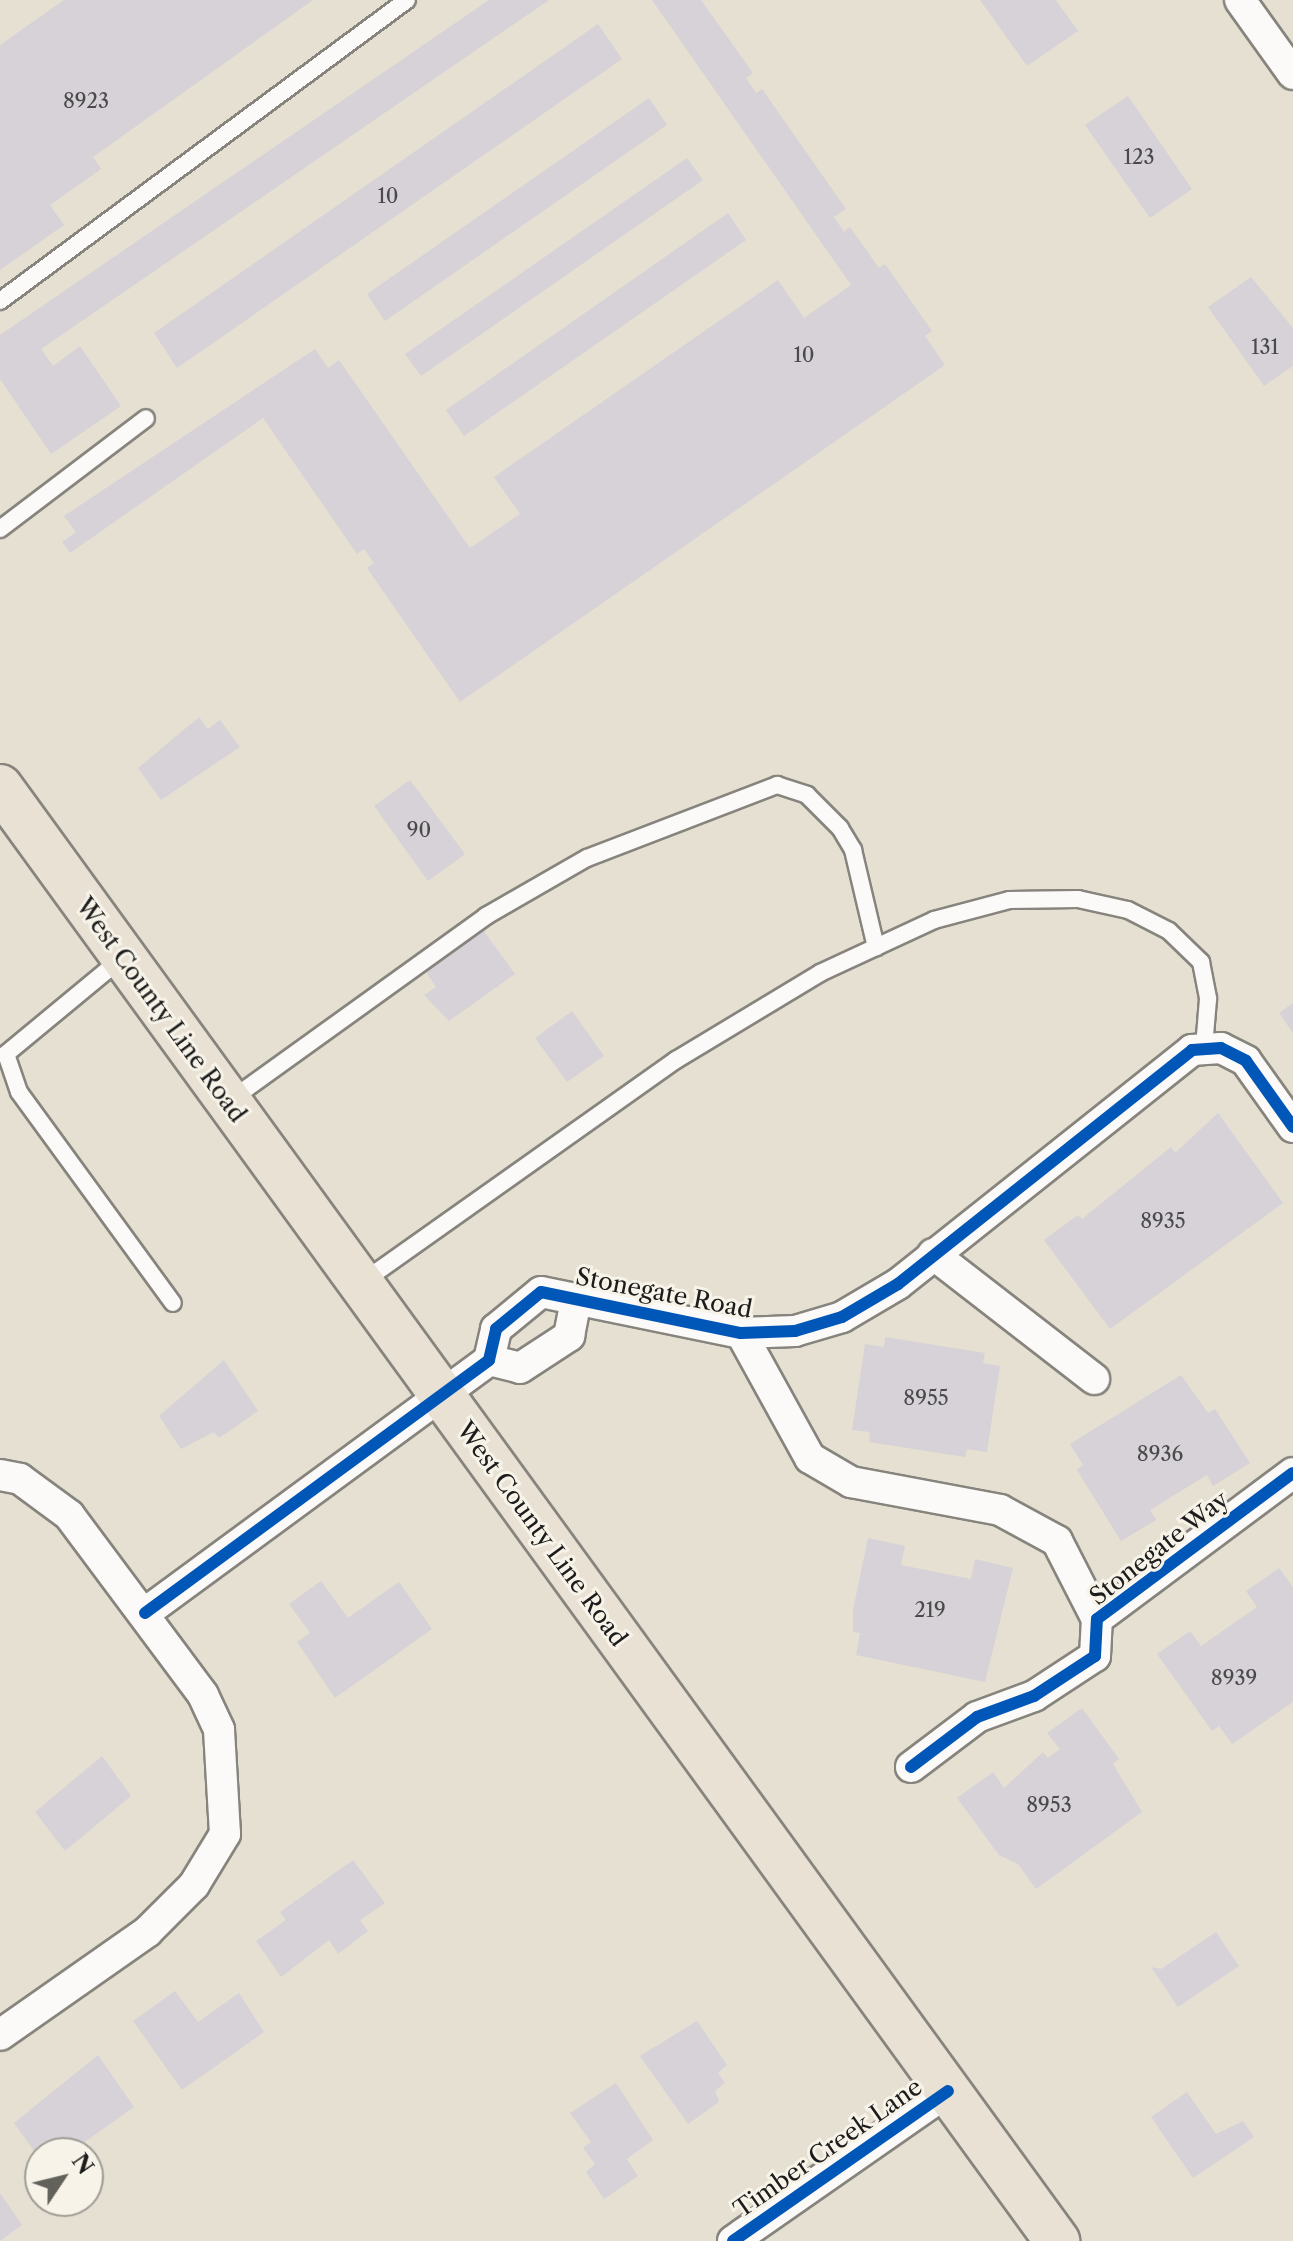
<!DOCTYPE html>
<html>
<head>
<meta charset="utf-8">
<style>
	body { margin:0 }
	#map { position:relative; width:1293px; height:2241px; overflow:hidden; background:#e5e0d1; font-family:"Libre Caslon Text",serif }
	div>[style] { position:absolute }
	.building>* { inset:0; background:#d6d2d8 }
	.roads { filter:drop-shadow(2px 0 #86847d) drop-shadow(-2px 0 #86847d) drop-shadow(0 2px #86847d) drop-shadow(0 -2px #86847d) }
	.lane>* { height:16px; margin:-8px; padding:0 8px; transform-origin:8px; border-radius:8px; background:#fbfaf8 }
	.street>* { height:30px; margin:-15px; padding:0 15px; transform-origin:15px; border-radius:15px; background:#fbfaf8 }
	.primary>* { height:44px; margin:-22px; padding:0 22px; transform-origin:22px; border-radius:22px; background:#e8e1d4 }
	.cycleway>* { height:12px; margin:-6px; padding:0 6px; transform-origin:6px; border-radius:6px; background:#0057b8 }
	span { translate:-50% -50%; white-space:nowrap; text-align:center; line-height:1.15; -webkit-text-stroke:6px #f7f3e8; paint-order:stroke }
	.number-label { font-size:20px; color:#4a4a4b }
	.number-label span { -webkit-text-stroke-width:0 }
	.street-label { font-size:24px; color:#1c1c1c }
	.north { position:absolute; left:24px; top:2137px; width:80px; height:80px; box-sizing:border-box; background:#f7f3e8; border:2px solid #9f9d96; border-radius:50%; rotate:55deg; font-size:22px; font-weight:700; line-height:32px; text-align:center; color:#1c1c1c }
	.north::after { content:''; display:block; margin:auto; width:28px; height:36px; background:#62615b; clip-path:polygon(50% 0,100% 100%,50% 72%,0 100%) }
</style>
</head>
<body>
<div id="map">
	<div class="building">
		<i style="clip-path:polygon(64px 0,313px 0,93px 157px,101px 169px,50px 205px,64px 225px,0 270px,0 45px)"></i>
		<i style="clip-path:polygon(489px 0,549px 0,41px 349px,53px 366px,80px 346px,121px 406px,51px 454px,0 379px,0 335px)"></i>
		<i style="clip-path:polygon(652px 0,701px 0,753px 73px,746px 78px,756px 93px,762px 89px,846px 209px,834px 217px,844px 232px,850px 227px,879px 268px,885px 264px,932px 331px,925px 336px,945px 365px,460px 702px,367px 568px,374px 563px,364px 549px,357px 554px,263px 418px,70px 553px,62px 542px,76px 532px,64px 516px,315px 349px,328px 368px,339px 360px,470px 548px,520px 514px,494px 477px,778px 280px,804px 318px,851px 285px)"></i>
		<i style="clip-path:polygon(980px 0,1056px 0,1078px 31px,1027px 66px)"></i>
		<i style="clip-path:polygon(598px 24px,622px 59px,177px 368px,154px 333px)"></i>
		<i style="clip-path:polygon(1128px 96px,1192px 189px,1150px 218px,1085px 125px)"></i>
		<i style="clip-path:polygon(649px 98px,667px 125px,385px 321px,367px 294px)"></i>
		<i style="clip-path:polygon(687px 158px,703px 180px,421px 376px,405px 354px)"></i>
		<i style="clip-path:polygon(728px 213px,746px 240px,464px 436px,446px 410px)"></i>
		<i style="clip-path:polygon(1251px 277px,1293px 328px,1293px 366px,1264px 386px,1208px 307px)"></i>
		<i style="clip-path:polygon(199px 717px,208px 729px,220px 720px,240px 747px,161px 800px,138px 768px)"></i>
		<i style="clip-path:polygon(410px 780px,465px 854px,428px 881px,374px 806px)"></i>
		<i style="clip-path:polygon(483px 930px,515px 974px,449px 1021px,424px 995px,436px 987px,426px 972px)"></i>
		<i style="clip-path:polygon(1293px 1003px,1293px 1033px,1279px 1013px)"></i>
		<i style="clip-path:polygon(572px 1011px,604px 1056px,567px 1082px,535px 1038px)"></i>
		<i style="clip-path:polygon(1218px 1113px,1283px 1203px,1110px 1329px,1044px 1240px,1078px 1215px,1082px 1219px,1171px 1147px,1175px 1153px)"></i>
		<i style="clip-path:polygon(885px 1337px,985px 1353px,983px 1363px,1000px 1366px,987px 1452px,967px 1449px,965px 1457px,869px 1442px,870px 1432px,852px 1430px,865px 1344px,884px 1347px)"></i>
		<i style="clip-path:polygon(224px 1360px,258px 1411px,219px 1438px,214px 1432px,181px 1449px,159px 1416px)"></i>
		<i style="clip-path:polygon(1181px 1375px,1208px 1413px,1215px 1409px,1250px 1463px,1213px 1486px,1207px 1475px,1150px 1510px,1156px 1520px,1121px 1541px,1077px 1470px,1083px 1465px,1070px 1444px)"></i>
		<i style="clip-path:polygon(868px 1538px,905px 1546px,901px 1565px,971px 1579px,975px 1559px,1013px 1568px,985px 1682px,856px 1655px,860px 1633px,853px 1632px,853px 1610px)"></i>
		<i style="clip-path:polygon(1279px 1568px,1293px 1587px,1293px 1702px,1232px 1744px,1219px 1726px,1212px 1731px,1157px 1654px,1190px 1631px,1201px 1646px,1257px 1607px,1246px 1591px)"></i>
		<i style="clip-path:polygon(321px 1581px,348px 1618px,399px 1582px,432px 1629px,335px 1698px,297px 1642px,310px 1633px,289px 1604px)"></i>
		<i style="clip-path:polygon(1082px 1708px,1119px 1759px,1113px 1764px,1142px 1812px,1036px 1889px,1018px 1864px,999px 1855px,957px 1798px,993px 1772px,1004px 1788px,1043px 1752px,1048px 1758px,1060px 1749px,1047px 1733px)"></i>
		<i style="clip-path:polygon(102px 1756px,131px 1796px,65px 1851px,35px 1812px)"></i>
		<i style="clip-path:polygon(353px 1860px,385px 1903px,360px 1920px,368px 1931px,338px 1954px,329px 1940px,281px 1977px,256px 1941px,286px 1920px,280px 1912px)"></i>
		<i style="clip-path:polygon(1216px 1932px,1239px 1966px,1178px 2007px,1151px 1967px,1161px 1969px)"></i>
		<i style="clip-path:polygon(175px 1991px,198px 2022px,239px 1993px,264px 2032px,182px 2090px,133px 2021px)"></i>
		<i style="clip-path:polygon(697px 2021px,727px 2065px,718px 2073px,725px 2083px,715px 2091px,719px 2102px,688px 2124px,640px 2056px)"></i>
		<i style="clip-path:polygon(98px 2055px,134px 2107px,69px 2153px,40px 2153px,40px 2159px,14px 2123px)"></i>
		<i style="clip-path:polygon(616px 2083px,653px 2140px,627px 2159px,638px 2176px,604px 2199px,586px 2172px,595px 2164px,583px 2148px,591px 2142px,570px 2113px)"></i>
		<i style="clip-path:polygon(1187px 2092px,1216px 2134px,1243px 2121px,1254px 2137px,1193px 2178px,1151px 2117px)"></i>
		<i style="clip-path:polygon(0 2193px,22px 2225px,0 2241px)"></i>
	</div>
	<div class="roads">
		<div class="lane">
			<i style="left:0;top:301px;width:506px;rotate:-36.49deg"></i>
			<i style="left:0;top:529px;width:183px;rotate:-37.2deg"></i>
			<i style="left:122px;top:958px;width:151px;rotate:140.4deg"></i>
			<i style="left:6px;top:1054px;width:40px;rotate:71.1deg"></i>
			<i style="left:19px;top:1092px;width:261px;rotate:53.9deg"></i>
			<i style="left:229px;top:1101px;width:317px;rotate:-35.7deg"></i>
			<i style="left:486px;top:916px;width:116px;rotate:-29.9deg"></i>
			<i style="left:587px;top:858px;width:204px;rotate:-21deg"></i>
			<i style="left:777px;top:785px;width:32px;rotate:18deg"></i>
			<i style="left:807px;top:795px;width:47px;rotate:45deg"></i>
			<i style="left:840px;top:828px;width:26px;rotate:59deg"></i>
			<i style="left:853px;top:850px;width:100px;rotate:76.7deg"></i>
			<i style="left:361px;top:1283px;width:386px;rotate:-35.3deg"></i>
			<i style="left:676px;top:1060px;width:168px;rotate:-31.1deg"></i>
			<i style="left:820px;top:973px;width:126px;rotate:-24.9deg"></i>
			<i style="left:934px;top:920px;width:78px;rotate:-14.9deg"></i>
			<i style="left:1009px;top:900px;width:69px;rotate:-0.8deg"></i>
			<i style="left:1078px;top:899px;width:51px;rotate:12.4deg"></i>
			<i style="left:1128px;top:910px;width:46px;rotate:27.1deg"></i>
			<i style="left:1169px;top:931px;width:45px;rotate:44.1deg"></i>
			<i style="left:1201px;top:962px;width:38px;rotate:79deg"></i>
			<i style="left:1208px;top:999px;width:49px;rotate:94.7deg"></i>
		</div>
		<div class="street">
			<i style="left:1240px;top:0;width:91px;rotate:54.4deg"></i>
			<i style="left:933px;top:1254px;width:204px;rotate:37.8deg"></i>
			<i style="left:741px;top:1333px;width:143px;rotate:61.1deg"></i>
			<i style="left:810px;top:1458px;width:48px;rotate:30.3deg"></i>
			<i style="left:851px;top:1482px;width:152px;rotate:10.6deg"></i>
			<i style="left:1000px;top:1510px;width:65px;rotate:28.5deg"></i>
			<i style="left:1057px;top:1541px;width:88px;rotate:62.9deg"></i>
			<i style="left:489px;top:1360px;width:32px;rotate:14deg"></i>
			<i style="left:520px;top:1368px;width:59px;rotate:-33.1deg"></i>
			<i style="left:569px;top:1336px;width:37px;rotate:-79deg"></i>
			<i style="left:0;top:1475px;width:20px;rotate:11deg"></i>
			<i style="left:20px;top:1479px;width:61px;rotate:36.3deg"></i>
			<i style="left:69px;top:1515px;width:224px;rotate:53.3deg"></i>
			<i style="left:203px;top:1695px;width:38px;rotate:65deg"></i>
			<i style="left:219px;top:1730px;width:104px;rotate:86.7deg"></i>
			<i style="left:225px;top:1834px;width:60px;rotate:121.3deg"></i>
			<i style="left:194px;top:1885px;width:66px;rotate:135deg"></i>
			<i style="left:147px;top:1932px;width:179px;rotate:145deg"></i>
			<i style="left:145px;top:1613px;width:427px;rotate:-36.3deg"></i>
			<i style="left:489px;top:1360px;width:32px;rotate:-77deg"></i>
			<i style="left:496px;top:1329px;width:58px;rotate:-39.4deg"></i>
			<i style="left:541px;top:1292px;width:204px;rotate:11.6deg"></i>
			<i style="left:741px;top:1333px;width:54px;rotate:-2.1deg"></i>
			<i style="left:795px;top:1331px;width:49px;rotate:-16.6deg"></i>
			<i style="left:842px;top:1317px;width:65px;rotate:-30.5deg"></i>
			<i style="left:898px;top:1284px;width:376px;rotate:-38.5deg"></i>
			<i style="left:1192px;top:1050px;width:29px;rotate:-4deg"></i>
			<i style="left:1221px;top:1048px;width:28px;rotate:27deg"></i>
			<i style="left:1246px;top:1061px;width:81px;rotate:54.5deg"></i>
			<i style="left:911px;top:1767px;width:83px;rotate:-37.1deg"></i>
			<i style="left:977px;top:1717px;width:61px;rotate:-20.2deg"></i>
			<i style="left:1034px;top:1696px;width:73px;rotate:-33.3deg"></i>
			<i style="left:1095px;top:1656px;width:37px;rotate:-87deg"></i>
			<i style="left:1097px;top:1619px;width:244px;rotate:-36.7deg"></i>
			<i style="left:733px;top:2241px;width:262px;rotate:-34.9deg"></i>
		</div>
		<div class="primary">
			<i style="left:0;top:787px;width:1798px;rotate:53.98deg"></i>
		</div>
	</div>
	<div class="cycleway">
		<i style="left:145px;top:1613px;width:427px;rotate:-36.3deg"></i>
		<i style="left:489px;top:1360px;width:32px;rotate:-77deg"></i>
		<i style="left:496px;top:1329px;width:58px;rotate:-39.4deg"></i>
		<i style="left:541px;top:1292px;width:204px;rotate:11.6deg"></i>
		<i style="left:741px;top:1333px;width:54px;rotate:-2.1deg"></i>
		<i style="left:795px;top:1331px;width:49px;rotate:-16.6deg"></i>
		<i style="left:842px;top:1317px;width:65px;rotate:-30.5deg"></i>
		<i style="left:898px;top:1284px;width:376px;rotate:-38.5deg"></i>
		<i style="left:1192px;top:1050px;width:29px;rotate:-4deg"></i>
		<i style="left:1221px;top:1048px;width:28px;rotate:27deg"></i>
		<i style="left:1246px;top:1061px;width:81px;rotate:54.5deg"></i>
		<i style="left:911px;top:1767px;width:83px;rotate:-37.1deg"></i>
		<i style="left:977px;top:1717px;width:61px;rotate:-20.2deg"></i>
		<i style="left:1034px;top:1696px;width:73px;rotate:-33.3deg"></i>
		<i style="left:1095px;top:1656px;width:37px;rotate:-87deg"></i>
		<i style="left:1097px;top:1619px;width:244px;rotate:-36.7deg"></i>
		<i style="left:733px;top:2241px;width:262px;rotate:-34.9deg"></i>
	</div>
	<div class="number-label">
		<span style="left:86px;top:101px">8923</span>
		<span style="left:1139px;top:157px">123</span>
		<span style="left:388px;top:196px">10</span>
		<span style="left:1265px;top:347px">131</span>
		<span style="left:804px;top:355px">10</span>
		<span style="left:419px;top:830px">90</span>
		<span style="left:1163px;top:1221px">8935</span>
		<span style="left:926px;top:1398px">8955</span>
		<span style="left:1160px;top:1454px">8936</span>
		<span style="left:930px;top:1610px">219</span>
		<span style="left:1234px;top:1678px">8939</span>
		<span style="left:1049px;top:1805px">8953</span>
	</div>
	<div class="street-label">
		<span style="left:161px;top:1010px;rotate:54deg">West County Line Road</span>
		<span style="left:664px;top:1293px;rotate:11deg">Stonegate Road</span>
		<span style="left:542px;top:1534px;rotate:54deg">West County Line Road</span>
		<span style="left:1159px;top:1548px;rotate:-38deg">Stonegate Way</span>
		<span style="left:828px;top:2148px;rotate:-35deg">Timber Creek Lane</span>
	</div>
	<div class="north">N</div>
</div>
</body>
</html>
